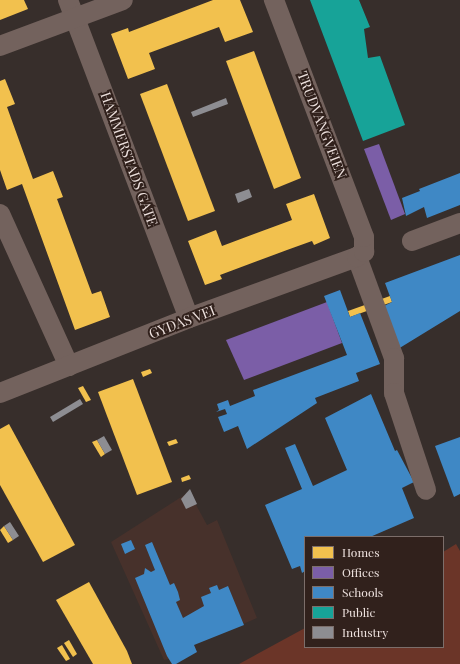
<!DOCTYPE html>
<html>
<head>
<meta charset="utf-8">
<style>
	body { margin:0 }
	#map { position:relative; width:460px; height:664px; overflow:hidden; background:#372e2b; font-family:"Playfair Display",serif }
	div>[style] { position:absolute }
	[style*='--x'] { left:calc(var(--x)*1px); top:calc(var(--y)*1px); width:calc(var(--w)*1px); rotate:calc(var(--a)*1deg) }
	.built>* { inset:0; background:#47312b }
	.green>* { inset:0; background:#6b3528 }
	.homes>* { inset:0; background:#f2c14e }
	.offices>* { inset:0; background:#7b5ea7 }
	.schools>* { inset:0; background:#3f88c5 }
	.public>* { inset:0; background:#17a398 }
	.industry>* { inset:0; background:#8d8d92 }
	.minor>* { height:20px; margin:-10px; padding:0 10px; transform-origin:10px; border-radius:10px; background:#73625d }
	span { translate:-50% -50%; white-space:nowrap; text-align:center; line-height:1.15; -webkit-text-stroke:4px #31211c; paint-order:stroke }
	.street-label { font-size:14px; color:#ede1de }
	.legend { position:absolute; left:304px; top:536px; width:140px; height:112px; box-sizing:border-box; background:#31211c; border:1px solid #7c6e6a; margin:0; padding:5px 7px; list-style:none; font-size:12px; color:#ede1de }
	.legend li { display:flex; align-items:center; gap:8px; height:20px }
	.legend b { width:20px; border:1px solid #7c6e6a }
</style>
</head>
<body>
<div id="map">
	<div class="built">
		<div style="clip-path:polygon(189px 492px,207px 525px,217px 520px,257px 618px,194px 645px,197px 652px,172px 664px,169px 659px,164px 660px,111px 542px)"></div>
	</div>
	<div class="green">
		<div style="clip-path:polygon(456px 544px,460px 551px,460px 664px,239px 664px,305px 628px,305px 647px,443px 647px,443px 552px)"></div>
	</div>
	<div class="homes">
		<div style="clip-path:polygon(0 0,24px 0,28px 9px,0 20px)"></div>
		<div style="clip-path:polygon(213px 0,240px 0,253px 32px,225px 42px,219px 27px,149px 53px,155px 69px,128px 79px,111px 34px,128px 28px,129px 32px)"></div>
		<div style="clip-path:polygon(254px 51px,301px 178px,274px 189px,226px 61px)"></div>
		<div style="clip-path:polygon(5px 79px,15px 104px,7px 107px,33px 179px,53px 171px,63px 197px,57px 199px,92px 294px,101px 291px,110px 317px,75px 330px,22px 184px,7px 190px,0 170px,0 81px)"></div>
		<div style="clip-path:polygon(167px 84px,215px 211px,188px 221px,140px 94px)"></div>
		<div style="clip-path:polygon(314px 194px,330px 238px,314px 245px,312px 241px,287px 250px,220px 275px,222px 279px,205px 285px,188px 241px,216px 230px,222px 246px,292px 220px,286px 204px)"></div>
		<div style="clip-path:polygon(390px 296px,392px 302px,350px 317px,348px 311px)"></div>
		<div style="clip-path:polygon(150px 369px,152px 373px,143px 377px,141px 372px)"></div>
		<div style="clip-path:polygon(133px 379px,172px 482px,137px 495px,98px 392px)"></div>
		<div style="clip-path:polygon(83px 386px,91px 400px,86px 402px,78px 388px)"></div>
		<div style="clip-path:polygon(9px 424px,75px 545px,43px 562px,0 485px,0 429px)"></div>
		<div style="clip-path:polygon(176px 439px,178px 443px,169px 446px,167px 442px)"></div>
		<div style="clip-path:polygon(97px 440px,105px 454px,101px 457px,92px 442px)"></div>
		<div style="clip-path:polygon(189px 475px,191px 479px,182px 482px,181px 478px)"></div>
		<div style="clip-path:polygon(4px 526px,13px 540px,8px 543px,0 530px)"></div>
		<div style="clip-path:polygon(89px 582px,127px 651px,132px 664px,93px 664px,56px 600px)"></div>
		<div style="clip-path:polygon(69px 640px,77px 654px,73px 657px,64px 643px)"></div>
		<div style="clip-path:polygon(62px 645px,70px 659px,66px 661px,57px 648px)"></div>
	</div>
	<div class="offices">
		<div style="clip-path:polygon(379px 144px,405px 214px,391px 220px,364px 149px)"></div>
		<div style="clip-path:polygon(327px 302px,342px 343px,244px 380px,226px 340px)"></div>
	</div>
	<div class="schools">
		<div style="clip-path:polygon(460px 173px,460px 205px,427px 218px,424px 207px,406px 216px,402px 198px,420px 191px,419px 189px)"></div>
		<div style="clip-path:polygon(460px 255px,460px 311px,398px 349px,382px 307px,392px 302px,385px 283px)"></div>
		<div style="clip-path:polygon(340px 290px,350px 317px,360px 313px,380px 364px,356px 373px,359px 381px,315px 398px,317px 403px,247px 449px,238px 426px,224px 432px,218px 417px,227px 414px,225px 409px,216px 412px,219px 410px,217px 404px,228px 400px,230px 406px,255px 396px,253px 390px,347px 355px,324px 296px)"></div>
		<div style="clip-path:polygon(371px 394px,395px 451px,397px 450px,414px 482px,402px 488px,414px 518px,370px 537px,305px 537px,305px 571px,302px 573px,300px 566px,292px 569px,265px 505px,302px 489px,285px 448px,295px 444px,313px 486px,347px 470px,325px 418px)"></div>
		<div style="clip-path:polygon(460px 437px,460px 494px,454px 497px,435px 446px)"></div>
		<div style="clip-path:polygon(131px 540px,135px 549px,125px 554px,121px 544px)"></div>
		<div style="clip-path:polygon(152px 542px,170px 585px,174px 583px,178px 592px,180px 600px,176px 602px,183px 618px,204px 606px,201px 597px,211px 593px,209px 588px,217px 585px,219px 590px,228px 586px,244px 625px,194px 645px,197px 652px,176px 664px,172px 664px,167px 656px,135px 578px,144px 574px,145px 568px,151px 572px,155px 570px,145px 545px)"></div>
	</div>
	<div class="public">
		<div style="clip-path:polygon(310px 0,359px 0,370px 27px,364px 29px,368px 58px,380px 56px,405px 125px,363px 141px)"></div>
	</div>
	<div class="industry">
		<div style="clip-path:polygon(226px 98px,228px 104px,193px 117px,191px 112px)"></div>
		<div style="clip-path:polygon(249px 189px,252px 197px,238px 203px,235px 194px)"></div>
		<div style="clip-path:polygon(80px 399px,83px 404px,53px 422px,50px 417px)"></div>
		<div style="clip-path:polygon(104px 436px,112px 450px,105px 454px,97px 440px)"></div>
		<div style="clip-path:polygon(190px 489px,197px 504px,186px 509px,181px 499px)"></div>
		<div style="clip-path:polygon(10px 522px,19px 536px,13px 540px,4px 526px)"></div>
	</div>
	<div class="minor">
		<div style="--x:68;--y:0;--w:340;--a:69.2"></div>
		<div style="--x:0;--y:46;--w:131;--a:-20.5"></div>
		<div style="--x:0;--y:214;--w:167;--a:65.6"></div>
		<div style="--x:412;--y:241;--w:51;--a:-20.6"></div>
		<div style="--x:357;--y:257;--w:108;--a:69.9"></div>
		<div style="--x:394;--y:358;--w:35;--a:90"></div>
		<div style="--x:394;--y:393;--w:102;--a:71.7"></div>
		<div style="--x:0;--y:393;--w:203;--a:-21.6"></div>
		<div style="--x:189;--y:318;--w:179;--a:-20"></div>
		<div style="--x:357;--y:257;--w:9;--a:-36"></div>
		<div style="--x:364;--y:252;--w:15;--a:-90"></div>
		<div style="--x:364;--y:237;--w:254;--a:-110.8"></div>
	</div>
	<div class="street-label">
		<span style="left:322px;top:125px;rotate:69deg">TRUDVANGVEIEN</span>
		<span style="left:129px;top:159px;rotate:70deg">HAMMERSTADS GATE</span>
		<span style="left:182px;top:322px;rotate:-21deg">GYDAS VEI</span>
	</div>
	<ul class="legend">
	<li><b style="height:11px;background:#f2c14e"></b>Homes</li>
	<li><b style="height:11px;background:#7b5ea7"></b>Offices</li>
	<li><b style="height:11px;background:#3f88c5"></b>Schools</li>
	<li><b style="height:11px;background:#17a398"></b>Public</li>
	<li><b style="height:11px;background:#8d8d92"></b>Industry</li>
	</ul>
</div>
</body>
</html>
